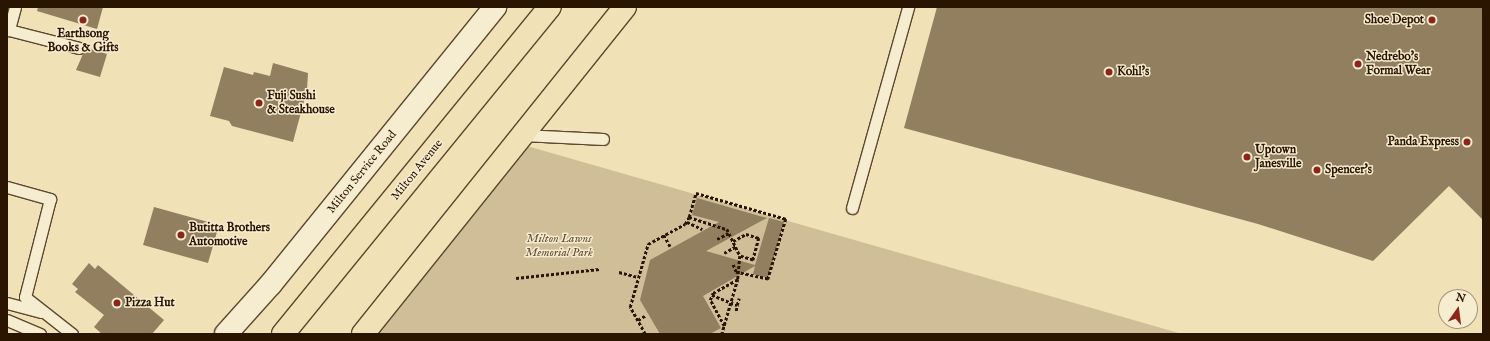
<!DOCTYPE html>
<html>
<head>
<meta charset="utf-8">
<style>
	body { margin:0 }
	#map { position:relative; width:1490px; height:341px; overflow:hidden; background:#f1e1b6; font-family:"IM FELL English",serif }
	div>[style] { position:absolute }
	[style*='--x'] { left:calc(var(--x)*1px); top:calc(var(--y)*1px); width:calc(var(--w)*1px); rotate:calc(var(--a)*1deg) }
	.green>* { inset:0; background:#cfbe97 }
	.building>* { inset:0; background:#917f5f }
	.path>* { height:2.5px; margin-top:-1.25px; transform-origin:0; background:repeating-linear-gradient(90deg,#291500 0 3px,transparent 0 5px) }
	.roads { filter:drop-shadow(1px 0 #5b482e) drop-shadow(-1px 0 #5b482e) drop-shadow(0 1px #5b482e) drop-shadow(0 -1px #5b482e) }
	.lane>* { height:11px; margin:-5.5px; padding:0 5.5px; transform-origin:5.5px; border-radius:5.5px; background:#f6ecd0 }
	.street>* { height:22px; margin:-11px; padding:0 11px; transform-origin:11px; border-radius:11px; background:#f6ecd0 }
	.primary>* { height:22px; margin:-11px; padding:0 11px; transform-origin:11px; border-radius:11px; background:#f1e1b6 }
	.dots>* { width:11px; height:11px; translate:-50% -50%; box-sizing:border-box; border:2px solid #f6ecd0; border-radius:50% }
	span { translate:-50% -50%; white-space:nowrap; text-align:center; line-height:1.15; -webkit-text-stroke:3px #f6ecd0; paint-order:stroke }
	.poi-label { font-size:12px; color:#291500; font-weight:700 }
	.right { translate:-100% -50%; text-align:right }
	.left { translate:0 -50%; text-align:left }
	.street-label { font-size:12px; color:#291500 }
	.park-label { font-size:12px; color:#635035; font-style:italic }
	.frame { position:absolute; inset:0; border:8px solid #291500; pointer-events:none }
	.north { position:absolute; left:1438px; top:289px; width:40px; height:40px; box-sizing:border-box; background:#f6ecd0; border:1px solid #a4967d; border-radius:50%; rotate:14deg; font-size:11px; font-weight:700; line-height:16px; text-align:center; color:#291500 }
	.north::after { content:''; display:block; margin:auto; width:14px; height:18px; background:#8f2418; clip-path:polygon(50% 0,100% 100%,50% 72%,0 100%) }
</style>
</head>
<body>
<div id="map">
	<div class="green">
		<div style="clip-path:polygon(527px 146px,1182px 334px,376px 334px)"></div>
	</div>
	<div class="building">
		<div style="clip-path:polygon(38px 7px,103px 7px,97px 29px,37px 11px)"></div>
		<div style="clip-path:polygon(937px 7px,1483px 7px,1483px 220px,1449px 186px,1373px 261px,1258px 224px,904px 128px)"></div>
		<div style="clip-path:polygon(86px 47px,107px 54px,100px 77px,76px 70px)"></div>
		<div style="clip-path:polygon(273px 63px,308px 73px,307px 90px,293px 142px,232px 126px,229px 121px,210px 116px,224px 67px,253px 75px,254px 72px,270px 76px)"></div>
		<div style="clip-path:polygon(697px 198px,767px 218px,706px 251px,755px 265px,769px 218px,784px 222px,768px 278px,753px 274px,755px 266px,703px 296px,721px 328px,710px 334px,660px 334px,640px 300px,650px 260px,719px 222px,692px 215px)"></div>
		<div style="clip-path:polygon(154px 207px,219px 225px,208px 263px,143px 245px)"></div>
		<div style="clip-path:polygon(89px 263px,95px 269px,98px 265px,164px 320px,152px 334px,102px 334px,94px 327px,104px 315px,75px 292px,78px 289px,72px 284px)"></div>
	</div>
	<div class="path">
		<div style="--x:689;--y:217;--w:25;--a:-74"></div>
		<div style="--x:696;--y:193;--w:94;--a:16.1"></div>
		<div style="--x:786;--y:219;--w:63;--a:106.7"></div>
		<div style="--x:768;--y:279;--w:33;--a:-168"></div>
		<div style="--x:736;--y:272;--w:8;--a:-113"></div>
		<div style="--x:687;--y:222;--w:17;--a:25"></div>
		<div style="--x:664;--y:235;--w:13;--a:61"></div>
		<div style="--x:717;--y:239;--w:13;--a:-27"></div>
		<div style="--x:733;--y:241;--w:15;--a:-28"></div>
		<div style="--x:746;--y:234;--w:14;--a:17"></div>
		<div style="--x:759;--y:238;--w:23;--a:105"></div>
		<div style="--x:753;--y:260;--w:14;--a:-163"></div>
		<div style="--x:724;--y:253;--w:13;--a:-29"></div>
		<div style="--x:619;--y:272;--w:20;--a:15"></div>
		<div style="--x:516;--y:278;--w:84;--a:-6.1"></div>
		<div style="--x:712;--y:295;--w:27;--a:22"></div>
		<div style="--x:737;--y:305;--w:7;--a:-74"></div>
		<div style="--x:736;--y:311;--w:6;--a:-81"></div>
		<div style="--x:638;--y:320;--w:9;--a:-32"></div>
		<div style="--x:724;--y:326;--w:30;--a:-118"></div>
		<div style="--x:710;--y:300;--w:8;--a:-67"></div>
		<div style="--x:713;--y:293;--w:29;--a:-29"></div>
		<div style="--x:645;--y:334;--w:31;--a:-119"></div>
		<div style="--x:630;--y:307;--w:66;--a:-74.1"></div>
		<div style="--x:648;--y:244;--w:42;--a:-28.4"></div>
		<div style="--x:685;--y:224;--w:8;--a:-60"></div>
		<div style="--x:689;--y:217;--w:40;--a:18"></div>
		<div style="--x:727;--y:229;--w:30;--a:64"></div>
		<div style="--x:740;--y:256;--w:23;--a:95"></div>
		<div style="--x:738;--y:279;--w:57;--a:106.2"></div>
	</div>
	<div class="roads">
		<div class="lane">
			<div style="--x:15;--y:7;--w:24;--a:105"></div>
			<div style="--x:9;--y:30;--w:72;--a:14.4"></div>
			<div style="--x:522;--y:135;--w:81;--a:2.8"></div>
			<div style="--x:7;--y:187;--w:45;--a:15.6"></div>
			<div style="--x:50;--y:199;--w:101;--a:104.3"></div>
			<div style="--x:25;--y:297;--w:60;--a:38.2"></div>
			<div style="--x:852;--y:208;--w:209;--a:-74.4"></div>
			<div style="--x:7;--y:303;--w:35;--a:15"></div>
			<div style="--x:7;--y:320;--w:36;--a:23"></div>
		</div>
		<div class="street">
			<div style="--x:226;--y:334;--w:66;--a:-48.1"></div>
			<div style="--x:270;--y:285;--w:358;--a:-51"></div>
		</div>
		<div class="primary">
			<div style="--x:283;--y:334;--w:422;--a:-50.8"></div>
			<div style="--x:363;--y:334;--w:419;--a:-51.3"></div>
		</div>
	</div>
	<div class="dots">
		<div style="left:83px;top:20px;background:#8f2418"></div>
		<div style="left:1432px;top:20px;background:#8f2418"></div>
		<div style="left:1358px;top:64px;background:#8f2418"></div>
		<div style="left:1109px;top:72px;background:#8f2418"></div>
		<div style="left:259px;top:103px;background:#8f2418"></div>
		<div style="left:1467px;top:142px;background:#8f2418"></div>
		<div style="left:1247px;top:157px;background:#8f2418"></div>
		<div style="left:1317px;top:170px;background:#8f2418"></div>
		<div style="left:181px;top:235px;background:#8f2418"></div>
		<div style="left:117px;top:303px;background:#8f2418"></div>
	</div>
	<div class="poi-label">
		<span class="right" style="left:1424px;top:20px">Shoe Depot</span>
		<span style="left:83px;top:41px">Earthsong<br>Books &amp; Gifts</span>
		<span class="left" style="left:1366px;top:64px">Nedrebo's<br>Formal Wear</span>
		<span class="left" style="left:1117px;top:72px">Kohl's</span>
		<span class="left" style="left:267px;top:103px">Fuji Sushi<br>&amp; Steakhouse</span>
		<span class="right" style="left:1459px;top:142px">Panda Express</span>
		<span class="left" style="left:1255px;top:157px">Uptown<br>Janesville</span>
		<span class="left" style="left:1325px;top:170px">Spencer's</span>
		<span class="left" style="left:189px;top:235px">Butitta Brothers<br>Automotive</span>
		<span class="left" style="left:125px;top:303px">Pizza Hut</span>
	</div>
	<div class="street-label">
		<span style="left:417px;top:170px;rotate:-51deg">Milton Avenue</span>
		<span style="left:362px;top:172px;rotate:-51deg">Milton Service Road</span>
	</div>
	<div class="park-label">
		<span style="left:559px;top:246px">Milton Lawns<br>Memorial Park</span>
	</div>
	<div class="frame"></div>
	<div class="north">N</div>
</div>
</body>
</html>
